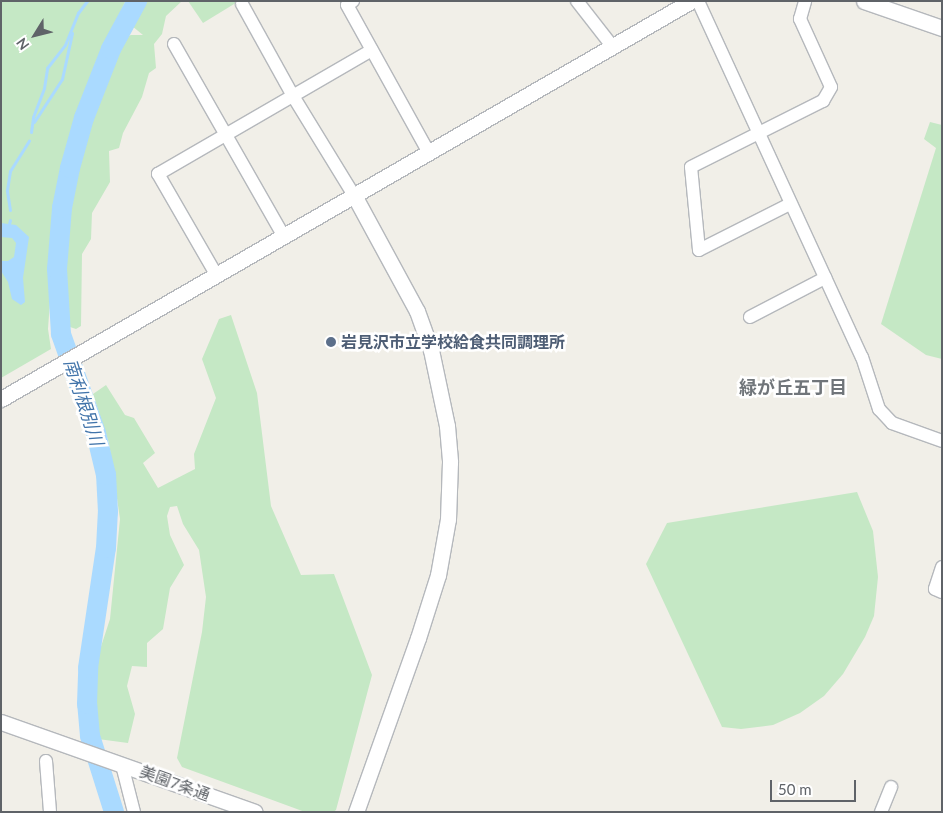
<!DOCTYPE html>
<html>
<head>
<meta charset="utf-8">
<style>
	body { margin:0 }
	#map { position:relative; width:943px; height:813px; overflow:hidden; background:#f1efe8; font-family:Lato,"Noto Sans JP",sans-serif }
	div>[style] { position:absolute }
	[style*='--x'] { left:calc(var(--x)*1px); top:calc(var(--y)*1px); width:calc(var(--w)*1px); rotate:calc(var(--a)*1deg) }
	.green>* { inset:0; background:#c5e8c5 }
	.water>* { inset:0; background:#aadaff }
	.stream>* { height:3px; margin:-1.5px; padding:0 1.5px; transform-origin:1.5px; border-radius:1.5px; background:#aadaff }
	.river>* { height:20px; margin:-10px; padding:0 10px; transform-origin:10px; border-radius:10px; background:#aadaff }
	.roads { filter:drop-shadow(1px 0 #b5b8bc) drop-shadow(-1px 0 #b5b8bc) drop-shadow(0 1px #b5b8bc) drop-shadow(0 -1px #b5b8bc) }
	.minor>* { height:12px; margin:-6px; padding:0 6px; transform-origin:6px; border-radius:6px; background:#fff }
	.tertiary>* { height:15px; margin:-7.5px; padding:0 7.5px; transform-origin:7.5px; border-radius:7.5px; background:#fff }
	.dots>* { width:14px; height:14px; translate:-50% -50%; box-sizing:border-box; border:2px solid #fff; border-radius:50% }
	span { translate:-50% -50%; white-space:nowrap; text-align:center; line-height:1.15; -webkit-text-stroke:5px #fff; paint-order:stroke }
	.service-label { font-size:16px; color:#4e5e75; font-weight:700 }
	.left { translate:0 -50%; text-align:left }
	.street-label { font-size:16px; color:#5f6368 }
	.neighbourhood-label { font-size:18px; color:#70757a; font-weight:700 }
	.water-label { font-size:18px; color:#4174aa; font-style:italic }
	.frame { position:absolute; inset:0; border:2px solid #5f6368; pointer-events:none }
	.north { position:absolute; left:10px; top:10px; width:50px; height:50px; -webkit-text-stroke:4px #fff; paint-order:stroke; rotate:234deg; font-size:14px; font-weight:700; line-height:20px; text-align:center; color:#5f6368 }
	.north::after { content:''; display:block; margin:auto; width:18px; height:22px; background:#5f6368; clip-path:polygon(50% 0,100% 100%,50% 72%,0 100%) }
	.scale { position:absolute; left:770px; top:780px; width:86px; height:22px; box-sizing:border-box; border:2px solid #5f6368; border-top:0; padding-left:6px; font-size:15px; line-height:18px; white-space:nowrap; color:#5f6368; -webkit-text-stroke:4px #fff; paint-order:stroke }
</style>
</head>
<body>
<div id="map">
	<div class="green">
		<div style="clip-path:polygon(evenodd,1px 1px,182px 1px,166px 16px,162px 34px,154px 44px,156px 68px,149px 73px,142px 97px,123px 133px,119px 148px,109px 151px,110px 182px,92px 213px,91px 239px,82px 254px,81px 326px,76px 329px,64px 325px,55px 280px,58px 189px,48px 329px,51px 349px,1px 378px,1px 1px,125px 2px,125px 13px,132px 26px,143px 35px,131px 35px,110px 42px,92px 79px,105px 44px,125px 2px)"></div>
		<div style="clip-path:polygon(188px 1px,239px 1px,203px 23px)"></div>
		<div style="clip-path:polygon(930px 122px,942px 125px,942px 359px,926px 355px,881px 324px,936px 148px,924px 139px)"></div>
		<div style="clip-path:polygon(231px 315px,257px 393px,271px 506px,301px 575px,334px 574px,372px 675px,336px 810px,333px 812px,305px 812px,182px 767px,177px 758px,202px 632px,206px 597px,199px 550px,183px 524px,177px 506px,170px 507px,167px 516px,170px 535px,184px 565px,170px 588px,163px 629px,147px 643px,147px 667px,132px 666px,127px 686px,135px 714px,128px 743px,98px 739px,93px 671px,110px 619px,120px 519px,109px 443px,93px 394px,106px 385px,125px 415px,134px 418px,155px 453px,143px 463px,158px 488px,195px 469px,194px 454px,216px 398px,202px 359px,219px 319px)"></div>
		<div style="clip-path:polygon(857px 492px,873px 531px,878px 577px,874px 616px,865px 637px,843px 674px,824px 696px,800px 713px,773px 725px,741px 729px,722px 727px,646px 564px,667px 523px)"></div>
	</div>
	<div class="water">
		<div style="clip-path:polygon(1px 223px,16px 225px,29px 237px,23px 278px,25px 302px,21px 305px,12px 299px,8px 282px,1px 271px,1px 261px,8px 261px,14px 257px,16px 243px,12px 238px,1px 237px)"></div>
	</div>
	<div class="stream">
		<div style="--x:34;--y:122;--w:51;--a:-56.9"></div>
		<div style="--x:62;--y:79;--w:47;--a:-77.7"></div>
		<div style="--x:31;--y:132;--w:15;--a:-82"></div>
		<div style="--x:33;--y:117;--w:31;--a:-69"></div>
		<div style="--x:44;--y:88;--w:20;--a:-81"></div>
		<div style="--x:47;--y:68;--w:29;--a:-52"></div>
		<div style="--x:65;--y:45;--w:35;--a:-68"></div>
		<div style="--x:78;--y:13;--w:15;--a:-53"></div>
		<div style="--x:10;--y:210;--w:20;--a:-99"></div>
		<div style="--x:7;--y:190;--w:19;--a:-81"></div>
		<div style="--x:10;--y:171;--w:36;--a:-58"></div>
		<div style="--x:9;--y:224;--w:4;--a:-76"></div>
	</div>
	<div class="river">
		<div style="--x:114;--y:812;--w:80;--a:-107.5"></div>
		<div style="--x:90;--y:736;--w:32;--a:-95"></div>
		<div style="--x:87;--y:704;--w:36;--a:-88"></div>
		<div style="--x:88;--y:668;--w:121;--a:-81.5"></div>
		<div style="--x:106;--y:548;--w:36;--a:-87"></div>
		<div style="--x:108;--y:512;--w:37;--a:-93"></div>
		<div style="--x:106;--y:475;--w:43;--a:-103.4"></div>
		<div style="--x:96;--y:433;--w:105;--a:-109.5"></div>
		<div style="--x:61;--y:334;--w:65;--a:-93.5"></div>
		<div style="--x:57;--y:269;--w:61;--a:-85.3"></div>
		<div style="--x:62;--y:208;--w:41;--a:-78.7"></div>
		<div style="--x:70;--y:168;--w:52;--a:-74.4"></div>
		<div style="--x:84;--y:118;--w:74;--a:-68.6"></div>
		<div style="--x:111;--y:49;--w:55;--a:-61.6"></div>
	</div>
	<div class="roads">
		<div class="minor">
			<div style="--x:353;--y:1;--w:7;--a:146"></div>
			<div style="--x:347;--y:5;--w:169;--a:61"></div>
			<div style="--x:577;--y:1;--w:58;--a:52"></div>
			<div style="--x:698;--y:1;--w:392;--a:65.3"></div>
			<div style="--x:862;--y:357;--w:55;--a:71.9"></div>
			<div style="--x:879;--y:409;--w:19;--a:47"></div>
			<div style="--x:892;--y:423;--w:53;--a:19.8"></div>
			<div style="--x:242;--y:4;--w:105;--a:61"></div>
			<div style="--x:293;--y:96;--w:119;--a:58.5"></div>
			<div style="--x:174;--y:44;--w:222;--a:60.3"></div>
			<div style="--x:790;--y:204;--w:102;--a:153.2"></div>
			<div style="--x:699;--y:250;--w:83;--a:-95.5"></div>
			<div style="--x:691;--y:167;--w:148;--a:-26.6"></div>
			<div style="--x:823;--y:101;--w:16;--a:-60"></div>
			<div style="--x:831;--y:87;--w:75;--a:-114.5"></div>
			<div style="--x:800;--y:19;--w:19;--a:-74"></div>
			<div style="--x:217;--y:276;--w:118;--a:-120"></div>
			<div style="--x:158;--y:174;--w:247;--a:-30.1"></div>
			<div style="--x:750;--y:317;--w:85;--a:-27.5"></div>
			<div style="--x:942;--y:567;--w:23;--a:108"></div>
			<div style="--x:935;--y:589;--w:8;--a:23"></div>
			<div style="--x:46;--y:761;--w:51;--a:85.5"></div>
			<div style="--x:122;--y:765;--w:49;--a:75.7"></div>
			<div style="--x:881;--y:812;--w:27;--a:-68"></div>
		</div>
		<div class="tertiary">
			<div style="--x:864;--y:1;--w:83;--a:19.1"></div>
			<div style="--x:355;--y:197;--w:130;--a:61.5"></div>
			<div style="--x:417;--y:311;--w:41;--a:70.3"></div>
			<div style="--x:431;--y:350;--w:78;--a:78.1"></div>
			<div style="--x:447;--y:426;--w:36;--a:85"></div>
			<div style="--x:450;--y:462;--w:57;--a:92"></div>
			<div style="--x:448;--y:519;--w:57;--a:100.1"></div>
			<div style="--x:438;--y:575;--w:66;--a:107.6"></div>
			<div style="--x:418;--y:638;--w:185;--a:109.6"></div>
			<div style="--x:1;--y:399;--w:797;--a:-29.98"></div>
			<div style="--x:1;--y:722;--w:269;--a:19.5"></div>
		</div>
	</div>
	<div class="dots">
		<div style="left:331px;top:342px;background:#5c6f8a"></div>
	</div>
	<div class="service-label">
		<span class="left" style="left:341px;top:342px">岩見沢市立学校給食共同調理所</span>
	</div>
	<div class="street-label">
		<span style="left:175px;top:783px;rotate:20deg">美園7条通</span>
	</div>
	<div class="neighbourhood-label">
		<span style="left:793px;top:387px">緑が丘五丁目</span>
	</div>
	<div class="water-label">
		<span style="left:84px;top:402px;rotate:72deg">南利根別川</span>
	</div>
	<div class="frame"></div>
	<div class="north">N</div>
	<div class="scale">50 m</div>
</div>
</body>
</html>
